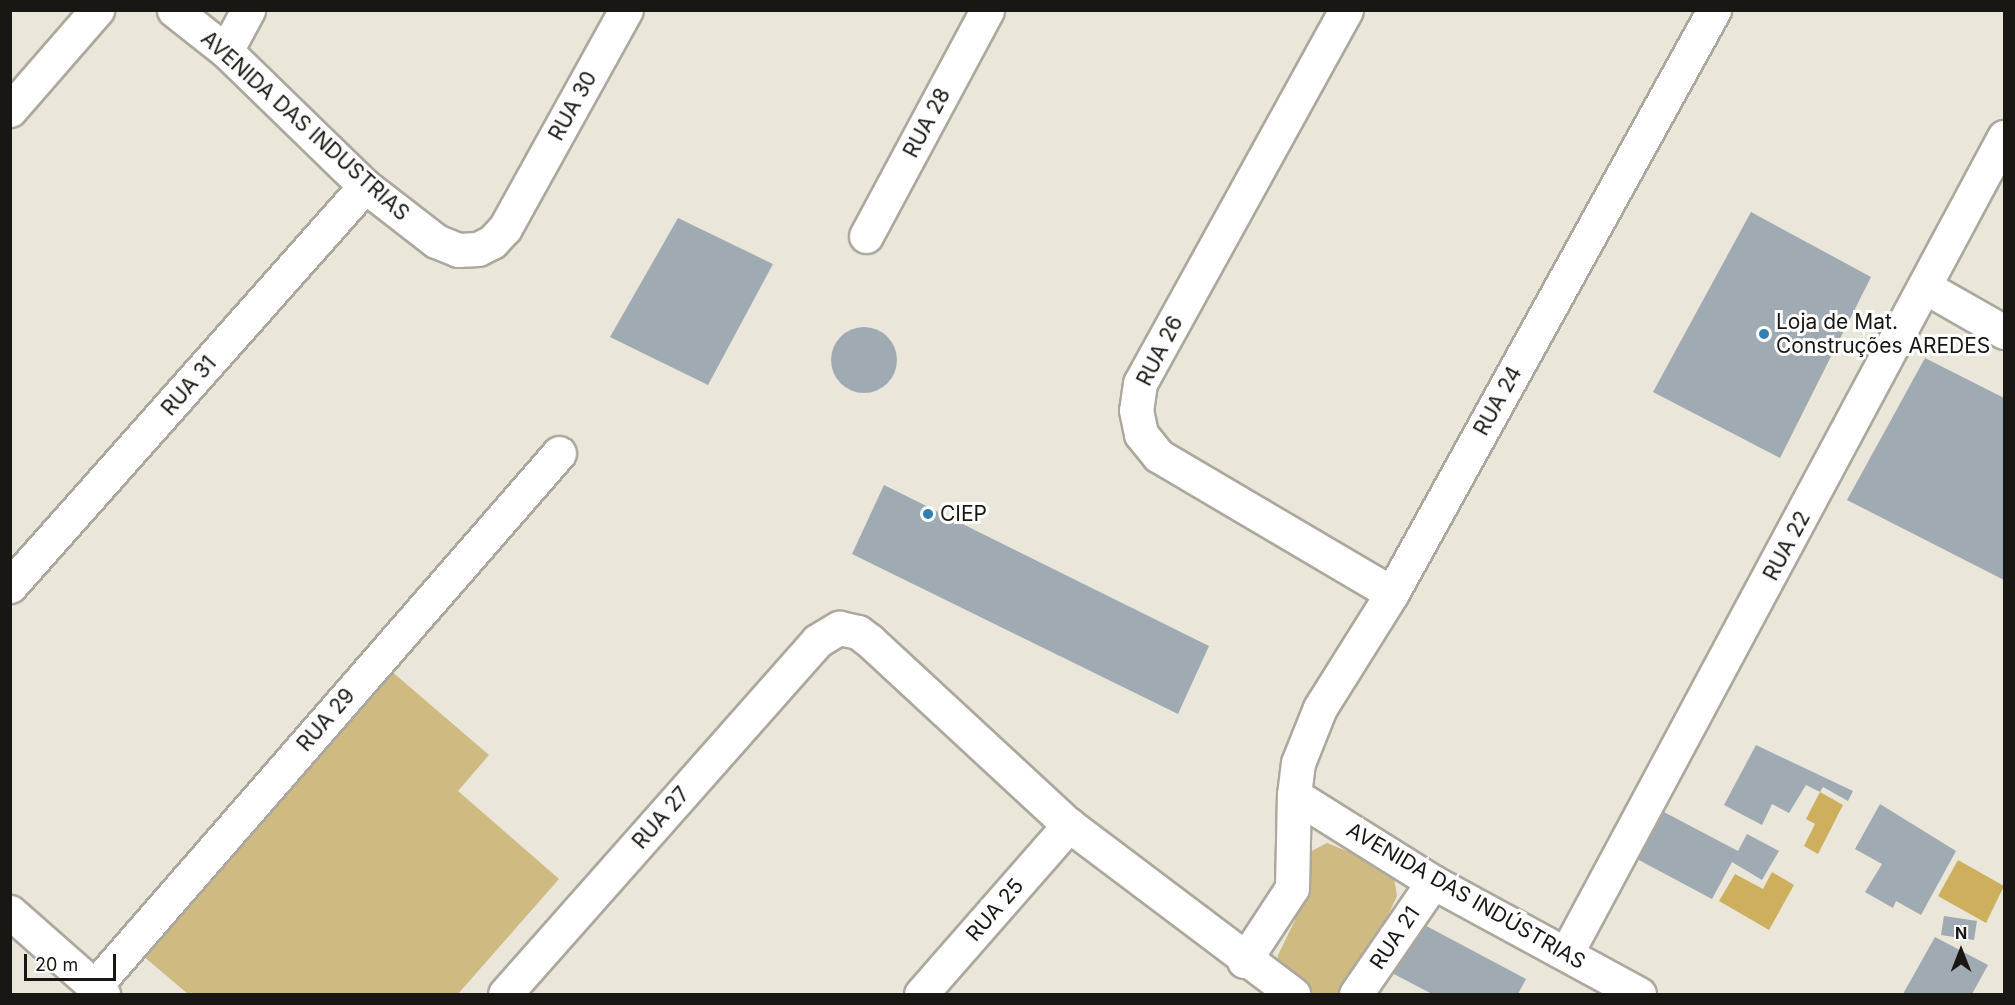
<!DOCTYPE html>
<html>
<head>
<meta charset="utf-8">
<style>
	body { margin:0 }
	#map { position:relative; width:2015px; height:1005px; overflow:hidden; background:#eae6da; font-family:Inter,sans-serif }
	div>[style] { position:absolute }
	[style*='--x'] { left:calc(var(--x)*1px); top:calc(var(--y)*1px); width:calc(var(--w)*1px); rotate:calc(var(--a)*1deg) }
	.green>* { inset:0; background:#cfba82 }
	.water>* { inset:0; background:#cdaf5e }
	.building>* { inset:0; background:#9faab2 }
	.round { border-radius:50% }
	.roads { filter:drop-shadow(2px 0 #ada89d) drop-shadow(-2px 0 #ada89d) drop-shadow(0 2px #ada89d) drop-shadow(0 -2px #ada89d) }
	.minor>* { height:33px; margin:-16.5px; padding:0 16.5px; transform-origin:16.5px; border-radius:16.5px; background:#fff }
	.tertiary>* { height:33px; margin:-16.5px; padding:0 16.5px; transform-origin:16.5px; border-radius:16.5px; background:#fff }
	.dots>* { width:16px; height:16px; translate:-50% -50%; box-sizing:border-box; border:3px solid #fff; border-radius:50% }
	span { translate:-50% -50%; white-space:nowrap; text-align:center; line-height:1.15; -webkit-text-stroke:6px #fff; paint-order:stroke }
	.street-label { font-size:21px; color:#191713 }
	.poi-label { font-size:21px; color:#191713 }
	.left { translate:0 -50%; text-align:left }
	.frame { position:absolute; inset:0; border:12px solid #191713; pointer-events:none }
	.north { position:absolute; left:1931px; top:921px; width:60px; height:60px; -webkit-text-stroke:4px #fff; paint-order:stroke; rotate:0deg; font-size:16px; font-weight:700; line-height:24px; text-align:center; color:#191713 }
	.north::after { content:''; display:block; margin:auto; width:21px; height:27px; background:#191713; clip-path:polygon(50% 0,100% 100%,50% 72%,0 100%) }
	.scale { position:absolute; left:24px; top:954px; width:92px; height:27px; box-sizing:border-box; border:3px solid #191713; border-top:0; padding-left:8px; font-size:18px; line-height:21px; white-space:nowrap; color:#191713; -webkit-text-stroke:4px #fff; paint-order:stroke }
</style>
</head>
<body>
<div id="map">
	<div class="green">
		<div style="clip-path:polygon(390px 670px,489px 755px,458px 791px,559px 879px,458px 994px,188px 994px,142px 955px)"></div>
		<div style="clip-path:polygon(1327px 843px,1384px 866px,1394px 878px,1397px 896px,1351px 994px,1302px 994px,1277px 964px,1278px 955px,1299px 912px,1308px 853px)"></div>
	</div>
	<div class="water">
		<div style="clip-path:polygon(1820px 792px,1843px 805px,1818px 854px,1804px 846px,1815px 824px,1806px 819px)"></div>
		<div style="clip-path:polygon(1958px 860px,2004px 886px,1986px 923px,1938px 896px)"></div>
		<div style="clip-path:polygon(1772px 872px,1794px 885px,1769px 930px,1719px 901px,1735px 874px,1763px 889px)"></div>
	</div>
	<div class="building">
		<div style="clip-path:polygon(1751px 212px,1871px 277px,1780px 458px,1653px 392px)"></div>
		<div style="clip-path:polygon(678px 218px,773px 264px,708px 385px,610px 337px)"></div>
		<div class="round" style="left:831px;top:327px;width:66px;height:66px"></div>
		<div style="clip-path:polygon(1925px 358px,2004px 398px,2004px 580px,1847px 500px)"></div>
		<div style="clip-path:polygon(884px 485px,1209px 646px,1178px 714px,852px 554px)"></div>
		<div style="clip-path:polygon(1756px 745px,1853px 791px,1848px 801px,1823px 787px,1820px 792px,1806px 785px,1789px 813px,1772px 804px,1762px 825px,1724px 805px)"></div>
		<div style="clip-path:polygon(1880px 804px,1956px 851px,1921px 915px,1896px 901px,1893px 908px,1865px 892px,1882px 864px,1855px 849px)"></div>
		<div style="clip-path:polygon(1662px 811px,1738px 851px,1747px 834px,1779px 851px,1762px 880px,1732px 862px,1712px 899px,1637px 859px)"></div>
		<div style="clip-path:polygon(1944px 916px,1977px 921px,1974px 940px,1941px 935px)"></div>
		<div style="clip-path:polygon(1417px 921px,1526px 979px,1518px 994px,1432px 994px,1390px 972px)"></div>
		<div style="clip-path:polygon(1935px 937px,1988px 965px,1972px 994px,1903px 994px)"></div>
	</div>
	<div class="roads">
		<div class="minor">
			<div style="--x:174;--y:10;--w:66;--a:38.3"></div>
			<div style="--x:226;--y:51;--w:194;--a:44.2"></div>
			<div style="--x:365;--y:186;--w:90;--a:37.8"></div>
			<div style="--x:436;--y:241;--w:24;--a:22"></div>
			<div style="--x:458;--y:250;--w:20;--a:-3"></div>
			<div style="--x:478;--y:249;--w:16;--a:-27"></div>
			<div style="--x:492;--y:242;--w:19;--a:-47"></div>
			<div style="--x:505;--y:228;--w:249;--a:-61"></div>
			<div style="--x:1346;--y:10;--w:426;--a:118.9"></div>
			<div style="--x:1140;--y:383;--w:27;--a:98"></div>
			<div style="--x:1136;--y:410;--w:25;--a:78"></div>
			<div style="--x:1141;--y:434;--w:28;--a:51"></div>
			<div style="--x:1159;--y:456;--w:270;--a:30.5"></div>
			<div style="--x:226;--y:51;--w:47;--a:-61.8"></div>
			<div style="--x:10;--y:110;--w:133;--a:-49"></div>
			<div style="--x:866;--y:236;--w:256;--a:-61.8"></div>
			<div style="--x:1927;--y:288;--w:89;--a:29.7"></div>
			<div style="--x:10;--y:586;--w:535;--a:-48.41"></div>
			<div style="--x:1567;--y:952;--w:925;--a:-61.8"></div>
			<div style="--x:1244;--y:961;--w:87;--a:-56.7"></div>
			<div style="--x:1292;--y:888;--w:93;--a:-88.8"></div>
			<div style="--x:94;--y:987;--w:708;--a:-48.95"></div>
			<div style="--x:505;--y:994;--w:471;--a:-48.5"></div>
			<div style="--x:817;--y:641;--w:26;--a:-31"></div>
			<div style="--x:839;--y:628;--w:19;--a:12"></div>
			<div style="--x:858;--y:632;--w:15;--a:37"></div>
			<div style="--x:870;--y:641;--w:271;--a:42.8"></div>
			<div style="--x:1069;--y:825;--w:281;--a:37"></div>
			<div style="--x:921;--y:994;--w:225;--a:-48.8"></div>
			<div style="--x:1356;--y:994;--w:136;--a:-55.5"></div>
		</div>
		<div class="tertiary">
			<div style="--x:10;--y:912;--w:124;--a:41.4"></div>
			<div style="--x:1639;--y:994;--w:234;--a:-151.5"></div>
			<div style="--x:1433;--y:882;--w:164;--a:-148"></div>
			<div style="--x:1294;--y:795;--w:32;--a:-83"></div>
			<div style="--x:1298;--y:763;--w:59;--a:-68.2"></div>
			<div style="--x:1320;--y:708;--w:136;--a:-57.9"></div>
			<div style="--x:1392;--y:593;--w:666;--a:-61.09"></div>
		</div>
	</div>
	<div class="dots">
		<div style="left:1764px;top:334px;background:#2f80b1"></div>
		<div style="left:928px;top:514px;background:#2f80b1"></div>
	</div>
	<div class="street-label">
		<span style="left:573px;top:106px;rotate:-61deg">RUA 30</span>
		<span style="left:927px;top:123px;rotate:-62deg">RUA 28</span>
		<span style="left:305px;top:126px;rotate:42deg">AVENIDA DAS INDUSTRIAS</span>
		<span style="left:1160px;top:351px;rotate:-63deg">RUA 26</span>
		<span style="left:189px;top:386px;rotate:-49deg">RUA 31</span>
		<span style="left:1498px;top:401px;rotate:-61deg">RUA 24</span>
		<span style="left:1787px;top:546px;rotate:-62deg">RUA 22</span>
		<span style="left:326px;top:720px;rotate:-49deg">RUA 29</span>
		<span style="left:661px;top:818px;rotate:-49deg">RUA 27</span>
		<span style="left:1466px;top:896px;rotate:30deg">AVENIDA DAS INDÚSTRIAS</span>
		<span style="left:995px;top:910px;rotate:-49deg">RUA 25</span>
		<span style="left:1395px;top:938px;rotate:-56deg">RUA 21</span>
	</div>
	<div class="poi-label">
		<span class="left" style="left:1776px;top:334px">Loja de Mat.<br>Construções AREDES</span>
		<span class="left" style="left:940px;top:514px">CIEP</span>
	</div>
	<div class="frame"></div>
	<div class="north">N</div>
	<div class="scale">20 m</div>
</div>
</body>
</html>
